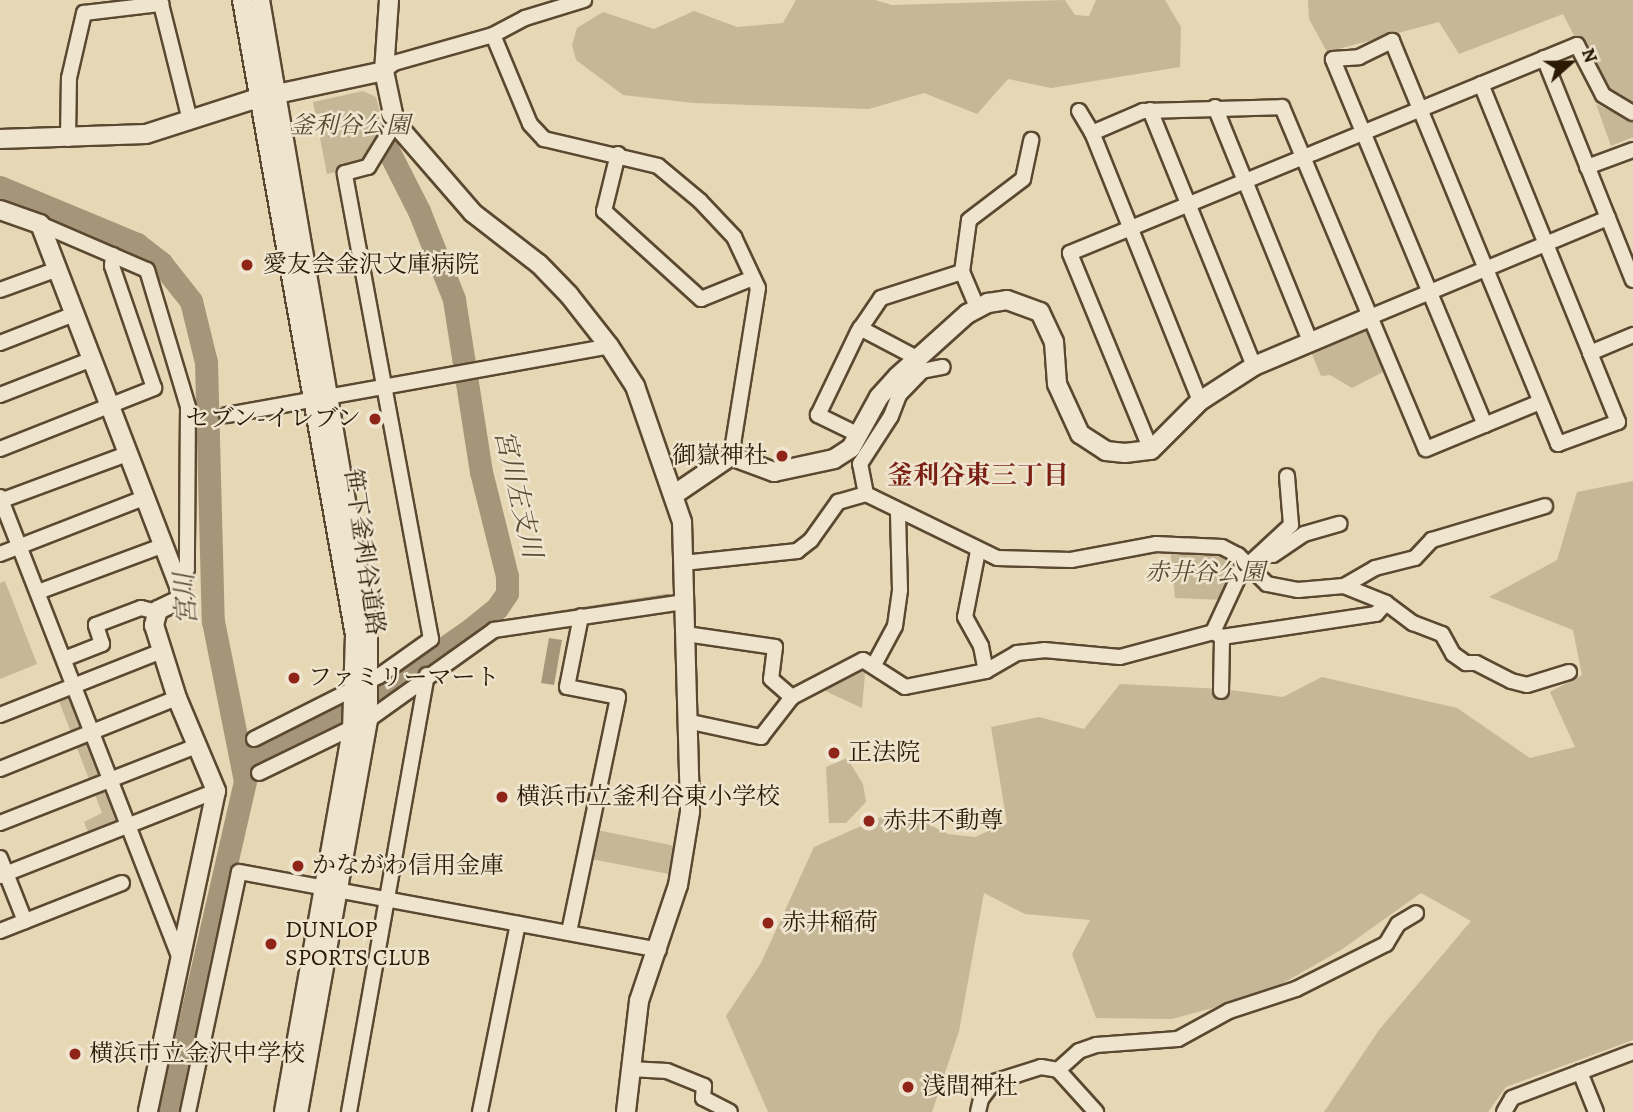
<!DOCTYPE html>
<html>
<head>
<meta charset="utf-8">
<style>
	body { margin:0 }
	#map { position:relative; width:1633px; height:1112px; overflow:hidden; background:#e6d7b5; font-family:Alegreya,"Noto Serif JP",serif }
	div>[style] { position:absolute }
	[style*='--x'] { left:calc(var(--x)*1px); top:calc(var(--y)*1px); width:calc(var(--w)*1px); rotate:calc(var(--a)*1deg) }
	.green>* { inset:0; background:#c6b797 }
	.water>* { inset:0; background:#a69679 }
	.stream>* { height:3.5px; margin:-1.75px; padding:0 1.75px; transform-origin:1.75px; border-radius:1.75px; background:#a69679 }
	.river>* { height:23px; margin:-11.5px; padding:0 11.5px; transform-origin:11.5px; border-radius:11.5px; background:#a69679 }
	.roads { filter:drop-shadow(2px 0 #5a4830) drop-shadow(-2px 0 #5a4830) drop-shadow(0 2px #5a4830) drop-shadow(0 -2px #5a4830) }
	.minor>* { height:14px; margin:-7px; padding:0 7px; transform-origin:7px; border-radius:7px; background:#efe5cf }
	.tertiary>* { height:18px; margin:-9px; padding:0 9px; transform-origin:9px; border-radius:9px; background:#efe5cf }
	.dots>* { width:19px; height:19px; translate:-50% -50%; box-sizing:border-box; border:4px solid #efe5cf; border-radius:50% }
	span { translate:-50% -50%; white-space:nowrap; text-align:center; line-height:1.15; -webkit-text-stroke:5px #efe5cf; paint-order:stroke }
	.park-label { font-size:24px; color:#5a4830; font-style:italic }
	.poi-label { font-size:24px; color:#2b1904 }
	.left { translate:0 -50%; text-align:left }
	.right { translate:-100% -50%; text-align:right }
	.street-label { font-size:24px; color:#2b1904 }
	.neighbourhood-label { font-size:26px; color:#7a1f14; font-weight:700 }
	.water-label { font-size:26px; color:#5c4b33; font-style:italic }
	.north { position:absolute; left:1535px; top:28px; width:70px; height:70px; -webkit-text-stroke:5px #efe5cf; paint-order:stroke; rotate:69deg; font-size:19px; font-weight:700; line-height:28px; text-align:center; color:#2b1904 }
	.north::after { content:''; display:block; margin:auto; width:24px; height:32px; background:#2b1904; clip-path:polygon(50% 0,100% 100%,50% 72%,0 100%) }
</style>
</head>
<body>
<div id="map">
	<div class="green">
		<div style="clip-path:polygon(796px 0,875px 0,892px 5px,1065px 0,1075px 15px,1089px 16px,1096px 0,1165px 0,1181px 27px,1180px 67px,1051px 88px,1008px 79px,977px 114px,924px 93px,869px 109px,694px 103px,623px 95px,576px 60px,572px 45px,577px 28px,603px 12px,654px 29px,694px 11px,737px 27px,783px 23px)"></div>
		<div style="clip-path:polygon(1308px 0,1633px 0,1633px 113px,1605px 96px,1563px 14px,1459px 54px,1439px 22px,1327px 52px,1309px 19px)"></div>
		<div style="clip-path:polygon(363px 91px,376px 97px,384px 126px,371px 160px,363px 166px,327px 174px,313px 102px)"></div>
		<div style="clip-path:polygon(1596px 104px,1633px 121px,1633px 137px,1611px 146px)"></div>
		<div style="clip-path:polygon(1366px 325px,1385px 371px,1352px 388px,1330px 375px,1321px 376px,1309px 347px)"></div>
		<div style="clip-path:polygon(1633px 481px,1633px 1040px,1506px 1087px,1488px 1112px,1324px 1112px,1379px 1030px,1471px 921px,1421px 893px,1341px 950px,1264px 994px,1172px 1019px,1096px 1018px,1072px 954px,1090px 920px,1025px 914px,984px 893px,959px 1031px,932px 1112px,768px 1112px,726px 1016px,761px 963px,814px 847px,899px 809px,948px 834px,975px 837px,1007px 823px,991px 727px,1039px 717px,1084px 729px,1120px 684px,1223px 689px,1283px 697px,1322px 677px,1457px 708px,1530px 758px,1575px 747px,1550px 692px,1582px 675px,1573px 630px,1489px 597px,1557px 560px,1577px 492px)"></div>
		<div style="clip-path:polygon(1170px 546px,1219px 549px,1240px 563px,1223px 600px,1175px 598px)"></div>
		<div style="clip-path:polygon(5px 581px,37px 664px,0 679px,0 583px)"></div>
		<div style="clip-path:polygon(859px 670px,865px 673px,862px 708px,823px 690px)"></div>
		<div style="clip-path:polygon(73px 689px,123px 821px,89px 834px,84px 822px,102px 813px,57px 696px)"></div>
		<div style="clip-path:polygon(847px 758px,863px 784px,866px 802px,846px 823px,829px 823px,826px 767px)"></div>
		<div style="clip-path:polygon(597px 830px,675px 846px,669px 874px,591px 859px)"></div>
	</div>
	<div class="water">
		<div style="clip-path:polygon(549px 638px,562px 640px,554px 685px,541px 683px)"></div>
	</div>
	<div class="stream">
		<div style="--x:492;--y:612;--w:15;--a:42"></div>
		<div style="--x:532;--y:617;--w:138;--a:-8.8"></div>
	</div>
	<div class="river">
		<div style="--x:0;--y:187;--w:148;--a:22.6"></div>
		<div style="--x:137;--y:244;--w:31;--a:38"></div>
		<div style="--x:161;--y:263;--w:48;--a:51.7"></div>
		<div style="--x:191;--y:301;--w:63;--a:76.2"></div>
		<div style="--x:206;--y:362;--w:259;--a:88.5"></div>
		<div style="--x:213;--y:621;--w:163;--a:78.7"></div>
		<div style="--x:245;--y:781;--w:340;--a:102.9"></div>
		<div style="--x:242;--y:765;--w:166;--a:-28.1"></div>
		<div style="--x:388;--y:687;--w:101;--a:-34.9"></div>
		<div style="--x:471;--y:629;--w:33;--a:-39"></div>
		<div style="--x:497;--y:608;--w:18;--a:-56"></div>
		<div style="--x:507;--y:593;--w:17;--a:-90"></div>
		<div style="--x:507;--y:576;--w:107;--a:-104"></div>
		<div style="--x:481;--y:472;--w:175;--a:-98.9"></div>
		<div style="--x:454;--y:299;--w:95;--a:-111.7"></div>
		<div style="--x:419;--y:211;--w:71;--a:-116.9"></div>
	</div>
	<div class="roads">
		<div class="minor">
			<div style="--x:160;--y:0;--w:124;--a:76"></div>
			<div style="--x:493;--y:35;--w:96;--a:67.4"></div>
			<div style="--x:530;--y:124;--w:21;--a:47"></div>
			<div style="--x:544;--y:139;--w:117;--a:13.3"></div>
			<div style="--x:658;--y:166;--w:55;--a:39.8"></div>
			<div style="--x:700;--y:201;--w:50;--a:46.6"></div>
			<div style="--x:734;--y:237;--w:56;--a:64.8"></div>
			<div style="--x:758;--y:288;--w:170;--a:99.1"></div>
			<div style="--x:1544;--y:58;--w:239;--a:68.2"></div>
			<div style="--x:384;--y:71;--w:13;--a:-39"></div>
			<div style="--x:394;--y:63;--w:103;--a:-15.8"></div>
			<div style="--x:493;--y:35;--w:36;--a:-28"></div>
			<div style="--x:525;--y:18;--w:62;--a:-17"></div>
			<div style="--x:1481;--y:84;--w:290;--a:67.9"></div>
			<div style="--x:1215;--y:107;--w:253;--a:67.9"></div>
			<div style="--x:1150;--y:110;--w:276;--a:67.9"></div>
			<div style="--x:1079;--y:111;--w:26;--a:59"></div>
			<div style="--x:68;--y:139;--w:61;--a:-89.1"></div>
			<div style="--x:69;--y:78;--w:67;--a:-77"></div>
			<div style="--x:84;--y:13;--w:78;--a:-6.7"></div>
			<div style="--x:618;--y:154;--w:59;--a:103.8"></div>
			<div style="--x:604;--y:211;--w:131;--a:42.2"></div>
			<div style="--x:701;--y:299;--w:56;--a:-22"></div>
			<div style="--x:1587;--y:167;--w:49;--a:-20.3"></div>
			<div style="--x:40;--y:224;--w:116;--a:23.3"></div>
			<div style="--x:147;--y:270;--w:143;--a:73.3"></div>
			<div style="--x:188;--y:407;--w:162;--a:90.4"></div>
			<div style="--x:187;--y:569;--w:19;--a:115"></div>
			<div style="--x:0;--y:290;--w:59;--a:-20"></div>
			<div style="--x:977;--y:307;--w:38;--a:-113"></div>
			<div style="--x:962;--y:272;--w:52;--a:-82.3"></div>
			<div style="--x:969;--y:220;--w:68;--a:-37.2"></div>
			<div style="--x:1023;--y:179;--w:40;--a:-78"></div>
			<div style="--x:1370;--y:317;--w:258;--a:-22.6"></div>
			<div style="--x:860;--y:328;--w:64;--a:27.8"></div>
			<div style="--x:0;--y:343;--w:77;--a:-21.3"></div>
			<div style="--x:0;--y:395;--w:97;--a:-21.3"></div>
			<div style="--x:1200;--y:401;--w:289;--a:-111.9"></div>
			<div style="--x:1092;--y:133;--w:56;--a:-23.3"></div>
			<div style="--x:1143;--y:111;--w:139;--a:-1.6"></div>
			<div style="--x:1282;--y:107;--w:371;--a:67.2"></div>
			<div style="--x:1426;--y:449;--w:123;--a:-22.4"></div>
			<div style="--x:227;--y:415;--w:388;--a:-10.2"></div>
			<div style="--x:1485;--y:425;--w:396;--a:-112.6"></div>
			<div style="--x:1333;--y:59;--w:26;--a:-4"></div>
			<div style="--x:1359;--y:57;--w:37;--a:-26"></div>
			<div style="--x:1392;--y:41;--w:436;--a:67.6"></div>
			<div style="--x:1558;--y:444;--w:64;--a:-20.1"></div>
			<div style="--x:1618;--y:422;--w:74;--a:-112.1"></div>
			<div style="--x:1590;--y:353;--w:47;--a:-22.7"></div>
			<div style="--x:859;--y:435;--w:46;--a:-154"></div>
			<div style="--x:818;--y:415;--w:92;--a:-64.3"></div>
			<div style="--x:858;--y:332;--w:41;--a:-55.9"></div>
			<div style="--x:881;--y:298;--w:85;--a:-17.8"></div>
			<div style="--x:0;--y:449;--w:166;--a:-21.6"></div>
			<div style="--x:154;--y:388;--w:129;--a:-109"></div>
			<div style="--x:112;--y:266;--w:11;--a:-85"></div>
			<div style="--x:1151;--y:450;--w:213;--a:-112.4"></div>
			<div style="--x:1070;--y:253;--w:548;--a:-22.31"></div>
			<div style="--x:1577;--y:45;--w:56;--a:62.5"></div>
			<div style="--x:1603;--y:95;--w:35;--a:31"></div>
			<div style="--x:866;--y:494;--w:31;--a:-101"></div>
			<div style="--x:860;--y:464;--w:57;--a:-57.1"></div>
			<div style="--x:891;--y:416;--w:22;--a:-69"></div>
			<div style="--x:899;--y:395;--w:33;--a:-46"></div>
			<div style="--x:922;--y:371;--w:21;--a:-11"></div>
			<div style="--x:0;--y:497;--w:492;--a:68.7"></div>
			<div style="--x:0;--y:501;--w:135;--a:-20.3"></div>
			<div style="--x:978;--y:551;--w:67;--a:101.1"></div>
			<div style="--x:965;--y:617;--w:33;--a:61"></div>
			<div style="--x:981;--y:646;--w:25;--a:79"></div>
			<div style="--x:0;--y:554;--w:155;--a:-21.3"></div>
			<div style="--x:1273;--y:555;--w:37;--a:-34"></div>
			<div style="--x:1304;--y:534;--w:37;--a:-16"></div>
			<div style="--x:683;--y:563;--w:115;--a:-6"></div>
			<div style="--x:797;--y:551;--w:18;--a:-38"></div>
			<div style="--x:811;--y:540;--w:47;--a:-54.6"></div>
			<div style="--x:838;--y:502;--w:29;--a:-16"></div>
			<div style="--x:866;--y:494;--w:146;--a:26"></div>
			<div style="--x:997;--y:558;--w:74;--a:1.5"></div>
			<div style="--x:1071;--y:560;--w:86;--a:-10.7"></div>
			<div style="--x:1156;--y:544;--w:66;--a:2.6"></div>
			<div style="--x:1222;--y:547;--w:18;--a:27"></div>
			<div style="--x:1238;--y:555;--w:41;--a:45"></div>
			<div style="--x:1267;--y:584;--w:32;--a:11"></div>
			<div style="--x:1298;--y:590;--w:46;--a:-5"></div>
			<div style="--x:1344;--y:586;--w:36;--a:-30"></div>
			<div style="--x:1375;--y:568;--w:41;--a:-14"></div>
			<div style="--x:1415;--y:558;--w:25;--a:-47"></div>
			<div style="--x:1432;--y:540;--w:118;--a:-16.7"></div>
			<div style="--x:1248;--y:565;--w:59;--a:-42.9"></div>
			<div style="--x:1291;--y:525;--w:49;--a:-94.7"></div>
			<div style="--x:1344;--y:586;--w:45;--a:22"></div>
			<div style="--x:38;--y:592;--w:132;--a:-20.4"></div>
			<div style="--x:1213;--y:632;--w:76;--a:-65.1"></div>
			<div style="--x:686;--y:634;--w:90;--a:8.3"></div>
			<div style="--x:775;--y:647;--w:32;--a:97"></div>
			<div style="--x:771;--y:679;--w:28;--a:41"></div>
			<div style="--x:64;--y:659;--w:41;--a:-21.5"></div>
			<div style="--x:102;--y:644;--w:20;--a:-108"></div>
			<div style="--x:96;--y:625;--w:48;--a:-20.7"></div>
			<div style="--x:141;--y:608;--w:16;--a:14"></div>
			<div style="--x:874;--y:665;--w:44;--a:-61.7"></div>
			<div style="--x:895;--y:626;--w:36;--a:-82"></div>
			<div style="--x:900;--y:590;--w:79;--a:-91.5"></div>
			<div style="--x:1221;--y:691;--w:54;--a:-88.9"></div>
			<div style="--x:0;--y:715;--w:174;--a:-21.6"></div>
			<div style="--x:691;--y:722;--w:72;--a:12.1"></div>
			<div style="--x:761;--y:737;--w:51;--a:-52.2"></div>
			<div style="--x:792;--y:697;--w:80;--a:-27.5"></div>
			<div style="--x:863;--y:660;--w:50;--a:32.7"></div>
			<div style="--x:905;--y:687;--w:83;--a:-11.2"></div>
			<div style="--x:986;--y:671;--w:36;--a:-30"></div>
			<div style="--x:1017;--y:653;--w:27;--a:-6"></div>
			<div style="--x:1044;--y:650;--w:76;--a:5.3"></div>
			<div style="--x:1120;--y:657;--w:96;--a:-15"></div>
			<div style="--x:1213;--y:632;--w:10;--a:29"></div>
			<div style="--x:1222;--y:637;--w:156;--a:-8.5"></div>
			<div style="--x:1376;--y:614;--w:15;--a:-48"></div>
			<div style="--x:1386;--y:603;--w:34;--a:37"></div>
			<div style="--x:1413;--y:623;--w:31;--a:21"></div>
			<div style="--x:1442;--y:634;--w:23;--a:61"></div>
			<div style="--x:1453;--y:654;--w:16;--a:35"></div>
			<div style="--x:1466;--y:663;--w:10;--a:0"></div>
			<div style="--x:1476;--y:663;--w:39;--a:27"></div>
			<div style="--x:1511;--y:681;--w:16;--a:14"></div>
			<div style="--x:1527;--y:685;--w:44;--a:-17.2"></div>
			<div style="--x:254;--y:739;--w:140;--a:-26.7"></div>
			<div style="--x:379;--y:676;--w:64;--a:-35.4"></div>
			<div style="--x:431;--y:639;--w:474;--a:-100.5"></div>
			<div style="--x:345;--y:173;--w:24;--a:-15"></div>
			<div style="--x:368;--y:167;--w:52;--a:-58.5"></div>
			<div style="--x:0;--y:769;--w:191;--a:-21.9"></div>
			<div style="--x:259;--y:773;--w:121;--a:-25.9"></div>
			<div style="--x:368;--y:720;--w:155;--a:-35.5"></div>
			<div style="--x:494;--y:630;--w:191;--a:-8.4"></div>
			<div style="--x:0;--y:823;--w:211;--a:-21.4"></div>
			<div style="--x:0;--y:858;--w:68;--a:68.4"></div>
			<div style="--x:0;--y:876;--w:232;--a:-21.5"></div>
			<div style="--x:0;--y:931;--w:131;--a:-21.5"></div>
			<div style="--x:569;--y:932;--w:240;--a:-78.2"></div>
			<div style="--x:618;--y:697;--w:52;--a:-168.9"></div>
			<div style="--x:567;--y:687;--w:72;--a:-78.8"></div>
			<div style="--x:630;--y:1069;--w:37;--a:3"></div>
			<div style="--x:667;--y:1071;--w:40;--a:22"></div>
			<div style="--x:704;--y:1086;--w:12;--a:95"></div>
			<div style="--x:703;--y:1098;--w:30;--a:27"></div>
			<div style="--x:1058;--y:1070;--w:28;--a:-42"></div>
			<div style="--x:1079;--y:1051;--w:18;--a:-19"></div>
			<div style="--x:1096;--y:1045;--w:82;--a:-4.2"></div>
			<div style="--x:1178;--y:1039;--w:58;--a:-28.8"></div>
			<div style="--x:1229;--y:1011;--w:71;--a:-18.2"></div>
			<div style="--x:1296;--y:989;--w:101;--a:-26.6"></div>
			<div style="--x:1386;--y:944;--w:23;--a:-59"></div>
			<div style="--x:1398;--y:924;--w:21;--a:-31"></div>
			<div style="--x:1580;--y:1072;--w:43;--a:68.2"></div>
			<div style="--x:188;--y:1112;--w:245;--a:-78"></div>
			<div style="--x:239;--y:872;--w:427;--a:10.5"></div>
			<div style="--x:349;--y:1112;--w:444;--a:-79.9"></div>
			<div style="--x:480;--y:1112;--w:192;--a:-78.6"></div>
			<div style="--x:978;--y:1112;--w:13;--a:-77"></div>
			<div style="--x:981;--y:1099;--w:21;--a:-53"></div>
			<div style="--x:994;--y:1082;--w:49;--a:-17.7"></div>
			<div style="--x:1041;--y:1067;--w:17;--a:10"></div>
			<div style="--x:1058;--y:1070;--w:57;--a:47.9"></div>
			<div style="--x:1504;--y:1112;--w:16;--a:-60"></div>
			<div style="--x:1512;--y:1098;--w:129;--a:-20.8"></div>
		</div>
		<div class="tertiary">
			<div style="--x:242;--y:0;--w:645;--a:79.91"></div>
			<div style="--x:355;--y:635;--w:95;--a:91.8"></div>
			<div style="--x:352;--y:730;--w:388;--a:100.1"></div>
			<div style="--x:260;--y:0;--w:638;--a:80.26"></div>
			<div style="--x:368;--y:629;--w:91;--a:90"></div>
			<div style="--x:368;--y:720;--w:398;--a:100.1"></div>
			<div style="--x:389;--y:0;--w:71;--a:94"></div>
			<div style="--x:384;--y:71;--w:53;--a:78.1"></div>
			<div style="--x:395;--y:123;--w:119;--a:49.1"></div>
			<div style="--x:473;--y:213;--w:83;--a:37.7"></div>
			<div style="--x:539;--y:264;--w:43;--a:45.9"></div>
			<div style="--x:569;--y:295;--w:65;--a:51.9"></div>
			<div style="--x:609;--y:346;--w:48;--a:57"></div>
			<div style="--x:635;--y:386;--w:144;--a:70.9"></div>
			<div style="--x:682;--y:522;--w:290;--a:88.4"></div>
			<div style="--x:690;--y:812;--w:74;--a:99.3"></div>
			<div style="--x:678;--y:885;--w:122;--a:108.6"></div>
			<div style="--x:639;--y:1001;--w:112;--a:96.7"></div>
			<div style="--x:0;--y:139;--w:146;--a:-2"></div>
			<div style="--x:146;--y:134;--w:118;--a:-17.8"></div>
			<div style="--x:258;--y:98;--w:129;--a:-12.1"></div>
			<div style="--x:0;--y:210;--w:42;--a:19.3"></div>
			<div style="--x:40;--y:224;--w:388;--a:69"></div>
			<div style="--x:179;--y:586;--w:13;--a:81"></div>
			<div style="--x:181;--y:599;--w:25;--a:154"></div>
			<div style="--x:158;--y:610;--w:16;--a:105"></div>
			<div style="--x:154;--y:625;--w:77;--a:72.5"></div>
			<div style="--x:177;--y:698;--w:101;--a:67.2"></div>
			<div style="--x:216;--y:791;--w:328;--a:102"></div>
			<div style="--x:675;--y:494;--w:68;--a:-34.2"></div>
			<div style="--x:731;--y:456;--w:46;--a:20.4"></div>
			<div style="--x:774;--y:472;--w:61;--a:-12.2"></div>
			<div style="--x:834;--y:459;--w:20;--a:-33"></div>
			<div style="--x:851;--y:448;--w:58;--a:-61.2"></div>
			<div style="--x:879;--y:397;--w:27;--a:-48"></div>
			<div style="--x:897;--y:377;--w:94;--a:-42"></div>
			<div style="--x:967;--y:314;--w:24;--a:-28"></div>
			<div style="--x:988;--y:303;--w:19;--a:-9"></div>
			<div style="--x:1007;--y:300;--w:35;--a:20"></div>
			<div style="--x:1040;--y:312;--w:33;--a:65"></div>
			<div style="--x:1054;--y:342;--w:42;--a:85.9"></div>
			<div style="--x:1057;--y:384;--w:55;--a:65.3"></div>
			<div style="--x:1080;--y:434;--w:31;--a:33"></div>
			<div style="--x:1106;--y:451;--w:19;--a:6"></div>
			<div style="--x:1125;--y:453;--w:26;--a:-7"></div>
			<div style="--x:1151;--y:450;--w:69;--a:-45"></div>
			<div style="--x:1200;--y:401;--w:64;--a:-32.9"></div>
			<div style="--x:1254;--y:366;--w:126;--a:-22.9"></div>
		</div>
	</div>
	<div class="dots">
		<div style="left:247px;top:265px;background:#8f2418"></div>
		<div style="left:375px;top:419px;background:#8f2418"></div>
		<div style="left:782px;top:456px;background:#8f2418"></div>
		<div style="left:294px;top:678px;background:#8f2418"></div>
		<div style="left:834px;top:753px;background:#8f2418"></div>
		<div style="left:502px;top:797px;background:#8f2418"></div>
		<div style="left:869px;top:821px;background:#8f2418"></div>
		<div style="left:298px;top:866px;background:#8f2418"></div>
		<div style="left:768px;top:923px;background:#8f2418"></div>
		<div style="left:271px;top:944px;background:#8f2418"></div>
		<div style="left:75px;top:1054px;background:#8f2418"></div>
		<div style="left:908px;top:1087px;background:#8f2418"></div>
	</div>
	<div class="park-label">
		<span style="left:350px;top:126px">釜利谷公園</span>
		<span style="left:1205px;top:573px">赤井谷公園</span>
	</div>
	<div class="poi-label">
		<span class="left" style="left:263px;top:265px">愛友会金沢文庫病院</span>
		<span class="right" style="left:361px;top:419px">セブン-イレブン</span>
		<span class="right" style="left:768px;top:456px">御嶽神社</span>
		<span class="left" style="left:308px;top:678px">ファミリーマート</span>
		<span class="left" style="left:848px;top:753px">正法院</span>
		<span class="left" style="left:516px;top:797px">横浜市立釜利谷東小学校</span>
		<span class="left" style="left:883px;top:821px">赤井不動尊</span>
		<span class="left" style="left:312px;top:866px">かながわ信用金庫</span>
		<span class="left" style="left:782px;top:923px">赤井稲荷</span>
		<span class="left" style="left:285px;top:944px">DUNLOP<br>SPORTS CLUB</span>
		<span class="left" style="left:89px;top:1054px">横浜市立金沢中学校</span>
		<span class="left" style="left:922px;top:1087px">浅間神社</span>
	</div>
	<div class="street-label">
		<span style="left:364px;top:552px;rotate:82deg">笹下釜利谷道路</span>
	</div>
	<div class="neighbourhood-label">
		<span style="left:978px;top:476px">釜利谷東三丁目</span>
	</div>
	<div class="water-label">
		<span style="left:518px;top:494px;rotate:77deg">宮川左支川</span>
		<span style="left:186px;top:599px;rotate:-94deg">宮川</span>
	</div>
	<div class="north">N</div>
</div>
</body>
</html>
